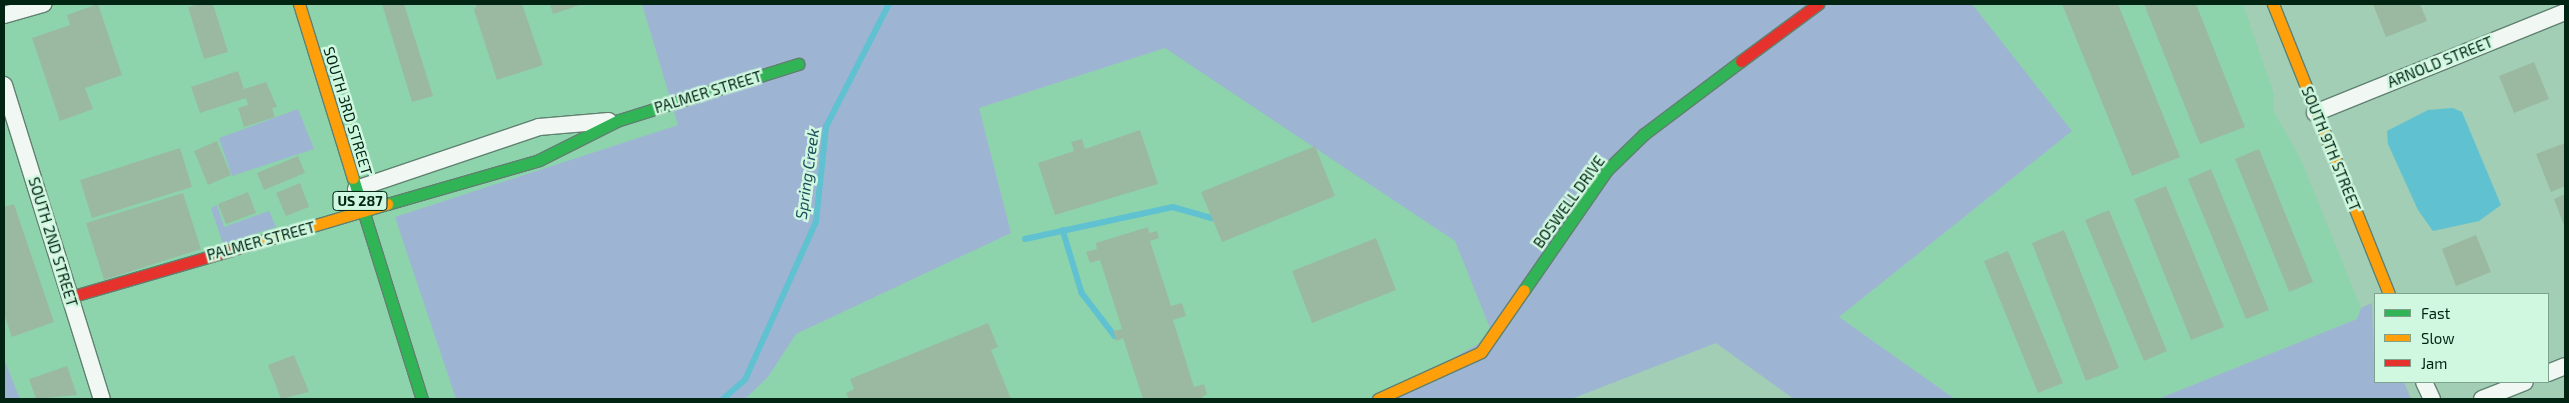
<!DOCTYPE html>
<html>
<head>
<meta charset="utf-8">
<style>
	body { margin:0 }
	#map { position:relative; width:2569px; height:403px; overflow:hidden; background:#a1ceb5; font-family:"Exo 2",sans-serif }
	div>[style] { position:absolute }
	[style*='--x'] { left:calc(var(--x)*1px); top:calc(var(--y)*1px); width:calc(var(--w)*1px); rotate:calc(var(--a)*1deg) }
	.built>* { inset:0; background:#8dd4ad }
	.green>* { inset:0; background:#9db5d2 }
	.water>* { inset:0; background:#60c1d0 }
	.stream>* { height:5.5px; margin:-2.75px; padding:0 2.75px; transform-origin:2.75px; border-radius:2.75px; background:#60c1d0 }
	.building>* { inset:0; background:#9bb9a1 }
	.roads { filter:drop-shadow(1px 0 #608170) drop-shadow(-1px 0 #608170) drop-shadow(0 1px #608170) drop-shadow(0 -1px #608170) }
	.street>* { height:16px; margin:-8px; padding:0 8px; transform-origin:8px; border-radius:8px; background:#f1f8f4 }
	.fast>* { height:11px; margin:-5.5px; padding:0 5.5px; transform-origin:5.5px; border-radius:5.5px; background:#30b455 }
	.slow>* { height:11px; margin:-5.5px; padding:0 5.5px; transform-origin:5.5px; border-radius:5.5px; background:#ff9f0a }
	.jam>* { height:11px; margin:-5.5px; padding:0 5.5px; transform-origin:5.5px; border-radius:5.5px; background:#e5322d }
	span { translate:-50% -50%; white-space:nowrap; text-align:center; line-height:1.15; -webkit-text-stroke:5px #d0f7df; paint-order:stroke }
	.shield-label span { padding:1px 4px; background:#d0f7df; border:1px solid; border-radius:4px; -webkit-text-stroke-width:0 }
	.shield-label { font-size:14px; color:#012413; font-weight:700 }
	.street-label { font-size:15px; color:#012413 }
	.water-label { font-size:16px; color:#1b4e5b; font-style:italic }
	.frame { position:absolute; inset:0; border:5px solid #012413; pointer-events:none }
	.legend { position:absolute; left:2374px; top:293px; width:175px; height:90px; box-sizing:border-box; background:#d0f7df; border:1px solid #7da38d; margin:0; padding:6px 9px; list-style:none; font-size:15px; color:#012413 }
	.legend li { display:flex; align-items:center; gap:10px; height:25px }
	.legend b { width:25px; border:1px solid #7da38d }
</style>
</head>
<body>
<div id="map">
	<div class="built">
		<div style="clip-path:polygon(4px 4px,642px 4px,678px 125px,396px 217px,456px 399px,20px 399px,4px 359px)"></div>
		<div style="clip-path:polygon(1972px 4px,2243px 4px,2274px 95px,2273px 110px,2301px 160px,2361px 308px,2357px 319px,2158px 399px,1955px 399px,1839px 317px,2071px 131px)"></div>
		<div style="clip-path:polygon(1165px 48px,1275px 117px,1455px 241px,1493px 336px,1378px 399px,745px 399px,768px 377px,796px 334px,1011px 233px,979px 108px)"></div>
	</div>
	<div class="green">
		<div style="clip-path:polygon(642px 4px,1972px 4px,2072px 131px,1839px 317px,1955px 399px,1794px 399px,1716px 343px,1571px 399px,1378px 399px,1493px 336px,1455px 241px,1165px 48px,979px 108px,1011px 233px,796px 334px,768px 377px,745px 399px,456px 399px,395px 217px,678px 125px)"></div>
		<div style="clip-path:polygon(298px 109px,314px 149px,232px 176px,219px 138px)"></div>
		<div style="clip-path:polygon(217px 205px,224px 227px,269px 211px,276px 227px,223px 244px,211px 208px)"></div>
		<div style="clip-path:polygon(2372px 303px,2375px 382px,2404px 382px,2411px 399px,2158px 399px,2357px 319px,2361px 308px)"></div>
		<div style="clip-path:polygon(4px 359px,20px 399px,4px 399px)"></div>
	</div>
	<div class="water">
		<div style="clip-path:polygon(2453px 108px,2462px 112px,2501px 205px,2479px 221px,2433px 231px,2418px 210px,2388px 144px,2387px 131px,2428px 110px)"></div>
	</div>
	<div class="stream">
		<div style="--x:1063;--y:230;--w:66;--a:73.2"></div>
		<div style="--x:1082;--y:293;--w:54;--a:52.5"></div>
		<div style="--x:1025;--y:239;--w:151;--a:-12.2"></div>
		<div style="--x:1173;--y:207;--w:41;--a:15.8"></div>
		<div style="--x:723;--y:399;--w:29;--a:-41"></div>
		<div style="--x:745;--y:380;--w:173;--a:-65.8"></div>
		<div style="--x:816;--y:222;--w:96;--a:-84"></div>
		<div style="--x:826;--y:127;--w:138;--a:-62.9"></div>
	</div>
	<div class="building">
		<div style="clip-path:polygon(98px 4px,122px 75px,85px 88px,93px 109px,60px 121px,32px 38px,70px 25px,67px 15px)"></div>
		<div style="clip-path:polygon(200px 4px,213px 4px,228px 52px,204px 59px,188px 7px)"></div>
		<div style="clip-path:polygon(382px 4px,404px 4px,433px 96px,412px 102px)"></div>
		<div style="clip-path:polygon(477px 4px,522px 4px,543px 65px,497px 80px,474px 10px)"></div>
		<div style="clip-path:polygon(550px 4px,583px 4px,553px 14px)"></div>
		<div style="clip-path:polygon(2062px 4px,2118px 4px,2180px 157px,2132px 176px)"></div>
		<div style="clip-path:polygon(2144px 4px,2196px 4px,2245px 127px,2200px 144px)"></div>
		<div style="clip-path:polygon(2373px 4px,2420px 4px,2427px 21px,2386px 37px)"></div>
		<div style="clip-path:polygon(2534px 62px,2549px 99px,2514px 113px,2499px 76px)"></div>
		<div style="clip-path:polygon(238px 71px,244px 89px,266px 82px,277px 107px,272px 108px,275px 117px,244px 127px,238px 108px,248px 105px,246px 98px,200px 113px,191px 87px)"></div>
		<div style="clip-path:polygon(1140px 130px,1158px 184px,1055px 215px,1038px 163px,1074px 151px,1071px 142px,1082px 139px,1085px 149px)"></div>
		<div style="clip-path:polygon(217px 141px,231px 175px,208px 185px,194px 151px)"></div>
		<div style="clip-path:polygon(2565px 143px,2565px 186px,2551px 192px,2536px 154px)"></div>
		<div style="clip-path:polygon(1315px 146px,1335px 196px,1222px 242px,1201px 192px)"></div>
		<div style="clip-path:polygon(180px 148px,192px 187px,92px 218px,80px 180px)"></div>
		<div style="clip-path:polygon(2259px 149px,2313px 282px,2289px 292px,2235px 159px)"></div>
		<div style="clip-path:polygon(298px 156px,305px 173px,264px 190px,257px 173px)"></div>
		<div style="clip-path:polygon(2211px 169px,2269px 310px,2246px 319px,2188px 179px)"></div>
		<div style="clip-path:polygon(300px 183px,309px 207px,286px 216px,276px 193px)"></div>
		<div style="clip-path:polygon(2166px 186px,2224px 327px,2191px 340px,2134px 199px)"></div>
		<div style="clip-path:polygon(248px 192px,256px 213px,226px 224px,218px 204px)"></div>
		<div style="clip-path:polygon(183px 193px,201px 249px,104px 280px,86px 223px)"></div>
		<div style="clip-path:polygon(2565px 194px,2565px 228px,2554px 199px)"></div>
		<div style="clip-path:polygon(14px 204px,54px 322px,12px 337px,4px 314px,4px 207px)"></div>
		<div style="clip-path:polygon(2109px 210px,2167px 351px,2144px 361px,2085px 220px)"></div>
		<div style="clip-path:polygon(1148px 227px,1149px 233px,1157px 231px,1159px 238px,1150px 241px,1171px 306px,1182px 303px,1186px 316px,1173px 320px,1194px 387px,1204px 384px,1207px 394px,1200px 399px,1143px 399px,1123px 338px,1116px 341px,1115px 336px,1113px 331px,1122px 329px,1100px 260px,1090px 263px,1086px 252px,1097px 249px,1096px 243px)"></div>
		<div style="clip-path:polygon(2064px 230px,2119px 368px,2086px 381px,2032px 243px)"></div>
		<div style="clip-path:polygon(2476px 235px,2491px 272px,2456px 286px,2442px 249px)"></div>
		<div style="clip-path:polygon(1376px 238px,1396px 290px,1312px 323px,1292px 271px)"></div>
		<div style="clip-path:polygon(2008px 251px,2063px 383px,2038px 393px,1984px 261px)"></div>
		<div style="clip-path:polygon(988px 323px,998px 347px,991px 350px,1011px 399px,849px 399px,846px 393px,854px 389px,850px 379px)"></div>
		<div style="clip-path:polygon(294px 355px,309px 392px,281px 399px,268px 365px)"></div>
		<div style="clip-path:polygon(67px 366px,77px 395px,36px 399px,29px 379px)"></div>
	</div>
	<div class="roads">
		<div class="street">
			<div style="--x:4;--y:15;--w:41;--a:-15.8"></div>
			<div style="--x:4;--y:85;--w:329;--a:72.7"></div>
			<div style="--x:2315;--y:113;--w:270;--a:-22"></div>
			<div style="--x:356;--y:189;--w:193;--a:-18.7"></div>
			<div style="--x:539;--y:127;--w:70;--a:-4.9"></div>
			<div style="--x:2548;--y:373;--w:18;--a:-22"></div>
			<div style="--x:2424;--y:382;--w:19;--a:65"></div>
			<div style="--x:2482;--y:399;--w:46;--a:-21.6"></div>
		</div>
		<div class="fast">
			<div style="--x:353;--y:178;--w:232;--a:72.7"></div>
			<div style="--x:387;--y:204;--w:158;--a:-16.1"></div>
			<div style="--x:539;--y:160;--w:89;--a:-26.6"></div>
			<div style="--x:619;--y:120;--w:188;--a:-17.4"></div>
			<div style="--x:1524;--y:290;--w:146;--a:-55.3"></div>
			<div style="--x:1607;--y:170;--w:52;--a:-44.2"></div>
			<div style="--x:1644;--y:134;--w:121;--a:-37"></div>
		</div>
		<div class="slow">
			<div style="--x:299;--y:4;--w:182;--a:72.8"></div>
			<div style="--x:2273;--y:4;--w:312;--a:68.2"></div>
			<div style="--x:228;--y:251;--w:166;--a:-16.5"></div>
			<div style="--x:1378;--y:399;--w:113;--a:-24.5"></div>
			<div style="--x:1481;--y:352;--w:75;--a:-55.3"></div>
		</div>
		<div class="jam">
			<div style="--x:1741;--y:61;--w:96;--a:-36.5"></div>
			<div style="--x:70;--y:297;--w:165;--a:-16.2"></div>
		</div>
	</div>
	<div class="shield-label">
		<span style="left:360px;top:201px">US 287</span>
	</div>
	<div class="street-label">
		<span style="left:2440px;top:62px;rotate:-22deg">ARNOLD STREET</span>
		<span style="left:708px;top:92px;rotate:-17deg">PALMER STREET</span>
		<span style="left:348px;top:111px;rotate:73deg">SOUTH 3RD STREET</span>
		<span style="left:2331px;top:149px;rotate:68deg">SOUTH 9TH STREET</span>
		<span style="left:1569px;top:202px;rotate:-54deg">BOSWELL DRIVE</span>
		<span style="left:261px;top:241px;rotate:-15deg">PALMER STREET</span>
		<span style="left:53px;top:242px;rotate:73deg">SOUTH 2ND STREET</span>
	</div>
	<div class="water-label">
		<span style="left:807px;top:174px;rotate:-82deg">Spring Creek</span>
	</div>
	<div class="frame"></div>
	<ul class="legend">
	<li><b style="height:6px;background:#30b455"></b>Fast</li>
	<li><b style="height:6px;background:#ff9f0a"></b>Slow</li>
	<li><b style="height:6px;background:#e5322d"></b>Jam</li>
	</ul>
</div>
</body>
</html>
